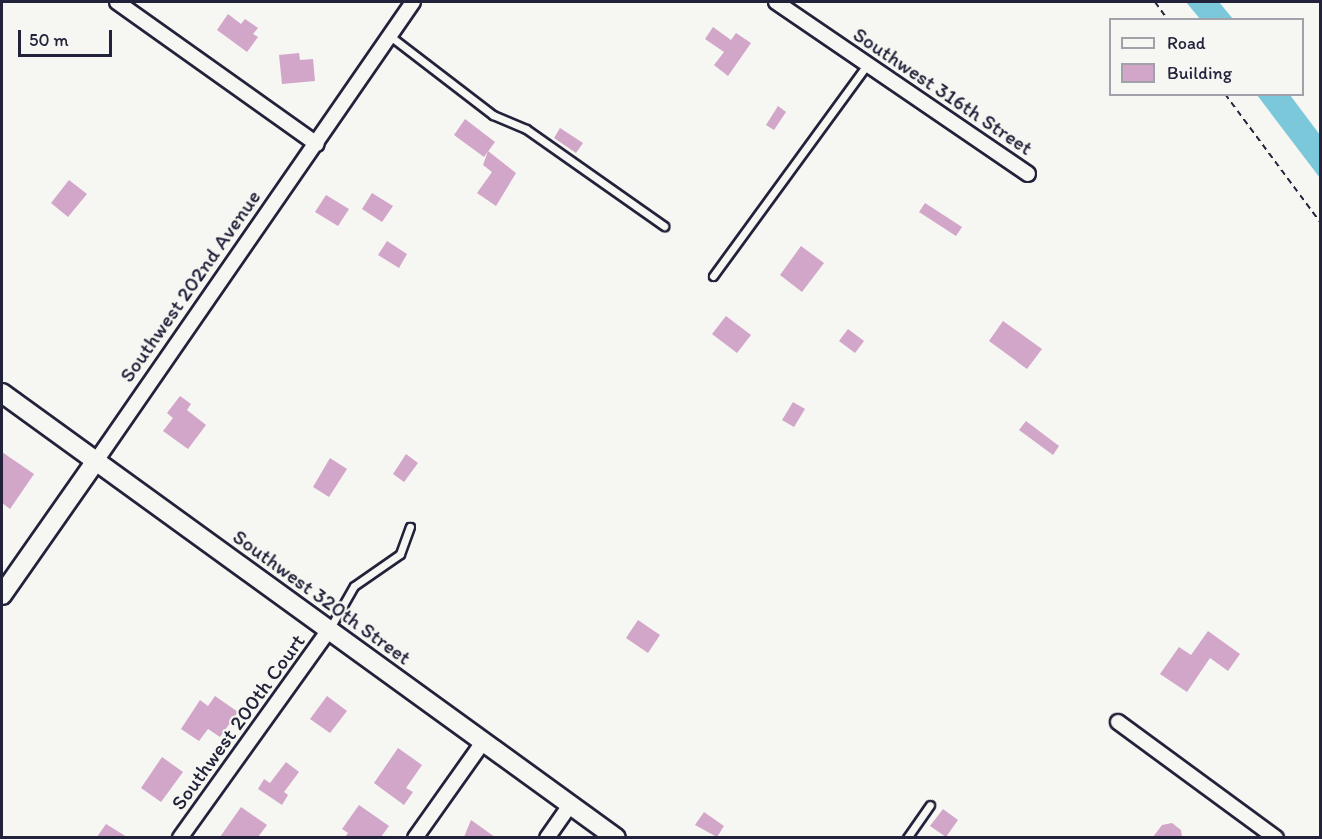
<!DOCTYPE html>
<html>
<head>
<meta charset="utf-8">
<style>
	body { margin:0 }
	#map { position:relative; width:1322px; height:839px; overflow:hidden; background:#f6f6f2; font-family:Itim,sans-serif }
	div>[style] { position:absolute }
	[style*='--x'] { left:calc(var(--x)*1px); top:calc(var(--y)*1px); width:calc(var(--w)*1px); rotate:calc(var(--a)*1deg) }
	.water>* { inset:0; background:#7cc8db }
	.building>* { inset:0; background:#d2a6c9 }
	.path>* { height:2px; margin-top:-1px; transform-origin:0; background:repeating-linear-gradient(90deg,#22223b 0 6px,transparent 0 10.5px) }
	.roads { filter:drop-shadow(2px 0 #22223b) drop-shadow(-2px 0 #22223b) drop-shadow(0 2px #22223b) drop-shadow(0 -2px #22223b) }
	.service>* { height:7px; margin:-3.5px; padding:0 3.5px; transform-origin:3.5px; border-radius:3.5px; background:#f6f6f2 }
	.minor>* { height:14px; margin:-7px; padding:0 7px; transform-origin:7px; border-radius:7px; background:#f6f6f2 }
	.tertiary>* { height:18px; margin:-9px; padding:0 9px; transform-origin:9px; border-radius:9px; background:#f6f6f2 }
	span { translate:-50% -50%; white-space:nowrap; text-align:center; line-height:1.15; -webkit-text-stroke:4.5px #f6f6f2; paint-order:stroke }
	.street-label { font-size:21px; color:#22223b }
	.frame { position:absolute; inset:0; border:3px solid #22223b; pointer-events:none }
	.legend { position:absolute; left:1109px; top:18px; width:195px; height:78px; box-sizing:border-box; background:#f6f6f2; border:2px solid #a1a1a9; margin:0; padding:8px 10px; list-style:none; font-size:18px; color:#22223b }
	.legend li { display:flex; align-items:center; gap:12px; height:30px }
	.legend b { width:30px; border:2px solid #a1a1a9 }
	.scale { position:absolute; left:18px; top:30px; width:94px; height:27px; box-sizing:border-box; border:3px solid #22223b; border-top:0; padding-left:8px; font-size:18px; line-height:21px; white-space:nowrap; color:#22223b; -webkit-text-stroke:4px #f6f6f2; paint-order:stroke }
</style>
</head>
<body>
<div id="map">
	<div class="water">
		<div style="clip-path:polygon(1186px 2px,1219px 2px,1233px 19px,1200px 19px)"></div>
		<div style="clip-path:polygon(1257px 95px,1290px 95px,1320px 135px,1320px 178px)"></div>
	</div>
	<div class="building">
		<div style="clip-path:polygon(228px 14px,241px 24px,245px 19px,258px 28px,253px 34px,258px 37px,247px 52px,217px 30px)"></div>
		<div style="clip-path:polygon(713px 27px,731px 40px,736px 33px,751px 43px,728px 76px,714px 65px,724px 52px,705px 39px)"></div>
		<div style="clip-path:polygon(299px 53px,300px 60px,313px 59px,315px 81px,282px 84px,279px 55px)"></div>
		<div style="clip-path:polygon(778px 106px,786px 112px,774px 130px,766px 125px)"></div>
		<div style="clip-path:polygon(465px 119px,495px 142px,484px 157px,454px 135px)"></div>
		<div style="clip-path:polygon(560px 128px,583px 143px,576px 153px,554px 138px)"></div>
		<div style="clip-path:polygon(488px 151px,516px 173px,496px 206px,477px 193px,492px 172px,483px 165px)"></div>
		<div style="clip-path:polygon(69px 180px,87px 194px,68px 217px,51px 203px)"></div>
		<div style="clip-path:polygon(372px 193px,393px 206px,382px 222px,362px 209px)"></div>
		<div style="clip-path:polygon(326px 195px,349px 209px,338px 226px,315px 212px)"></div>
		<div style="clip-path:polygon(925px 203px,962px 227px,956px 236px,919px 212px)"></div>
		<div style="clip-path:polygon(387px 241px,407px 254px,399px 268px,378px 255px)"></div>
		<div style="clip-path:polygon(801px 246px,824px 263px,802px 292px,780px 275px)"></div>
		<div style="clip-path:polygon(726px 316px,751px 335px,737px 353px,712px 334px)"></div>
		<div style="clip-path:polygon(1003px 321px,1042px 349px,1027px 369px,989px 341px)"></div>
		<div style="clip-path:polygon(848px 329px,864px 341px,855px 353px,839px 341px)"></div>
		<div style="clip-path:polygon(180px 396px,191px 404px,187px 410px,206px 425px,188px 449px,163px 431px,173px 418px,167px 413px)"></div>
		<div style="clip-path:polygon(793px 402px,805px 409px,794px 427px,782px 420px)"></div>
		<div style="clip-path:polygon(1026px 421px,1059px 446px,1053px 455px,1019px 430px)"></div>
		<div style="clip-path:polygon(2px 452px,34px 474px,10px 509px,2px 503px)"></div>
		<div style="clip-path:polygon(406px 454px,418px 463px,404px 482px,393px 474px)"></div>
		<div style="clip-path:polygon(330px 458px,347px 469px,329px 497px,313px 487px)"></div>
		<div style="clip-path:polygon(638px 620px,660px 635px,648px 653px,626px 638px)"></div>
		<div style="clip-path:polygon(1208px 631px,1240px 654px,1228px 671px,1210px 658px,1187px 692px,1160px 674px,1179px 647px,1191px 655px)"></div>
		<div style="clip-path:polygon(215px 696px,238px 712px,220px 737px,208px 729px,199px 741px,181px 729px,200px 700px,208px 706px)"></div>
		<div style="clip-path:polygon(327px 696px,347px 711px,330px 733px,310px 719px)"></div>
		<div style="clip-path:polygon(398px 748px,422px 765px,406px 788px,413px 792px,404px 805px,374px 783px)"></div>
		<div style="clip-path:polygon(162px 757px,183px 772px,161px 802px,141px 788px)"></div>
		<div style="clip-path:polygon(286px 762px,299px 772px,284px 792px,288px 795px,282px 805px,258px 789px,264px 779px,270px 783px)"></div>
		<div style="clip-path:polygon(359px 805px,389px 826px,381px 837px,345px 837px,348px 833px,342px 829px)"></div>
		<div style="clip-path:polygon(241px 807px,267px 825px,258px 837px,220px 837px)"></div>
		<div style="clip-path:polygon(943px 809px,958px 820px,946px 837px,930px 826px)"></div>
		<div style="clip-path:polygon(704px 812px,724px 826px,717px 837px,695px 825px)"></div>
		<div style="clip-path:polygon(471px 820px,495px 837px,464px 837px)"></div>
		<div style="clip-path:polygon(1172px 823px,1181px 830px,1182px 837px,1153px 837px,1162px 825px)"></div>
		<div style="clip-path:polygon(106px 824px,127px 837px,97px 837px)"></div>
	</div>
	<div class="path">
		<div style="--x:1155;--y:2;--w:22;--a:54"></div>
		<div style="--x:1225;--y:94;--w:159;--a:53.4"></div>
	</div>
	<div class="roads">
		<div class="service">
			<div style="--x:390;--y:36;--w:130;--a:37.5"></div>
			<div style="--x:493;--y:115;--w:36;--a:23"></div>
			<div style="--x:526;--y:129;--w:169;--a:35.1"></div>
			<div style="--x:713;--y:276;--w:261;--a:-53.9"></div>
			<div style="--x:330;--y:628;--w:48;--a:-60.3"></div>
			<div style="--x:354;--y:586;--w:56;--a:-34.8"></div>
			<div style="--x:400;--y:554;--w:29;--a:-70"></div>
			<div style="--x:907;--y:838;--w:40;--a:-55.1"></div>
		</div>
		<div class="minor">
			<div style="--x:117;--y:2;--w:245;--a:35.4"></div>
			<div style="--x:776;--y:2;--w:305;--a:34.3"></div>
			<div style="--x:96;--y:461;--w:558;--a:-55.37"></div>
			<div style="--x:1118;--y:722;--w:196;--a:36.3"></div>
			<div style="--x:180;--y:838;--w:256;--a:-54.4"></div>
			<div style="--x:415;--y:838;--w:118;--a:-54.7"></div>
			<div style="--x:547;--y:838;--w:40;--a:-55.1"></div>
		</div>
		<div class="tertiary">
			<div style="--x:2;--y:393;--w:758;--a:35.93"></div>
			<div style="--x:2;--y:595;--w:164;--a:-55"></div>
		</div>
	</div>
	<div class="street-label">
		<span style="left:943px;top:91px;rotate:34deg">Southwest 316th Street</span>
		<span style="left:190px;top:286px;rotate:-55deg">Southwest 202nd Avenue</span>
		<span style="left:322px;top:597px;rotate:36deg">Southwest 320th Street</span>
		<span style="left:238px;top:722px;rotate:-54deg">Southwest 200th Court</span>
	</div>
	<div class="frame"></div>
	<ul class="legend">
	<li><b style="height:8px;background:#f6f6f2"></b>Road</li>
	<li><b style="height:16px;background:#d2a6c9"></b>Building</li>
	</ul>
	<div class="scale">50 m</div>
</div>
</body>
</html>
